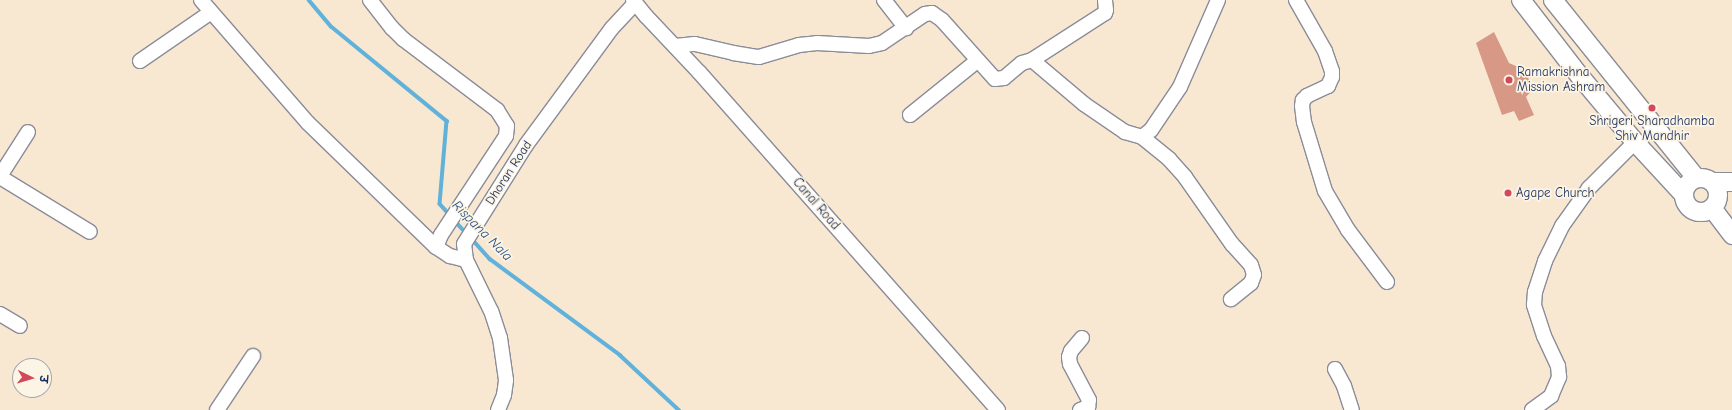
<!DOCTYPE html>
<html>
<head>
<meta charset="utf-8">
<style>
	body { margin:0 }
	#map { position:relative; width:1732px; height:410px; overflow:hidden; background:#f8e8d1; font-family:"Comic Neue","Playpen Sans Deva",sans-serif }
	div>[style] { position:absolute }
	[style*='--x'] { left:calc(var(--x)*1px); top:calc(var(--y)*1px); width:calc(var(--w)*1px); rotate:calc(var(--a)*1deg) }
	.stream>* { height:3.5px; margin:-1.75px; padding:0 1.75px; transform-origin:1.75px; border-radius:1.75px; background:#60b2db }
	.building>* { inset:0; background:#d79986 }
	.roads { filter:drop-shadow(1px 0 #8a8c98) drop-shadow(-1px 0 #8a8c98) drop-shadow(0 1px #8a8c98) drop-shadow(0 -1px #8a8c98) }
	.minor>* { height:14px; margin:-7px; padding:0 7px; transform-origin:7px; border-radius:7px; background:#fff }
	.major>* { height:18px; margin:-9px; padding:0 9px; transform-origin:9px; border-radius:9px; background:#fff }
	.major>.ring { margin:-9px; padding:0; box-sizing:content-box; background:none; border:18px solid #fff; border-radius:50% }
	.dots>* { width:11px; height:11px; translate:-50% -50%; box-sizing:border-box; border:2px solid #fcf5e5; border-radius:50% }
	span { translate:-50% -50%; white-space:nowrap; text-align:center; line-height:1.15; -webkit-text-stroke:3.5px #fcf5e5; paint-order:stroke }
	.poi-label { font-size:13px; color:#1b2f5e }
	.left { translate:0 -50%; text-align:left }
	.street-label { font-size:13px; color:#1b2f5e }
	.water-label { font-size:14px; color:#305684; font-style:italic }
	.north { position:absolute; left:12px; top:358px; width:40px; height:40px; box-sizing:border-box; background:#fcf5e5; border:1px solid #a2a6af; border-radius:50%; rotate:95deg; font-size:11px; font-weight:700; line-height:16px; text-align:center; color:#1b2f5e }
	.north::after { content:''; display:block; margin:auto; width:14px; height:18px; background:#d1495b; clip-path:polygon(50% 0,100% 100%,50% 72%,0 100%) }
</style>
</head>
<body>
<div id="map">
	<div class="stream">
		<div style="--x:309;--y:0;--w:35;--a:50"></div>
		<div style="--x:332;--y:27;--w:149;--a:39.3"></div>
		<div style="--x:447;--y:121;--w:83;--a:94.8"></div>
		<div style="--x:440;--y:204;--w:15;--a:48"></div>
		<div style="--x:454;--y:220;--w:18;--a:47"></div>
		<div style="--x:472;--y:239;--w:27;--a:48"></div>
		<div style="--x:490;--y:259;--w:162;--a:36.4"></div>
		<div style="--x:620;--y:355;--w:81;--a:43"></div>
	</div>
	<div class="building">
		<div style="clip-path:polygon(1494px 32px,1509px 63px,1525px 70px,1533px 89px,1526px 97px,1534px 115px,1519px 121px,1514px 111px,1502px 115px,1476px 43px)"></div>
	</div>
	<div class="roads">
		<div class="minor">
			<div style="--x:201;--y:0;--w:163;--a:49"></div>
			<div style="--x:308;--y:123;--w:178;--a:44.1"></div>
			<div style="--x:436;--y:247;--w:17;--a:33"></div>
			<div style="--x:450;--y:256;--w:16;--a:14"></div>
			<div style="--x:370;--y:0;--w:36;--a:52"></div>
			<div style="--x:392;--y:28;--w:16;--a:45"></div>
			<div style="--x:403;--y:39;--w:118;--a:37.1"></div>
			<div style="--x:497;--y:110;--w:19;--a:58"></div>
			<div style="--x:507;--y:126;--w:10;--a:96"></div>
			<div style="--x:506;--y:136;--w:118;--a:123.3"></div>
			<div style="--x:441;--y:235;--w:13;--a:113"></div>
			<div style="--x:633;--y:0;--w:21;--a:51"></div>
			<div style="--x:646;--y:16;--w:77;--a:46.6"></div>
			<div style="--x:699;--y:72;--w:451;--a:48.5"></div>
			<div style="--x:884;--y:0;--w:36;--a:52"></div>
			<div style="--x:1296;--y:0;--w:59;--a:60.4"></div>
			<div style="--x:1325;--y:51;--w:21;--a:71"></div>
			<div style="--x:1332;--y:71;--w:6;--a:90"></div>
			<div style="--x:1332;--y:77;--w:10;--a:114"></div>
			<div style="--x:1328;--y:86;--w:23;--a:155"></div>
			<div style="--x:1307;--y:96;--w:6;--a:135"></div>
			<div style="--x:1303;--y:100;--w:6;--a:99"></div>
			<div style="--x:1302;--y:106;--w:16;--a:83"></div>
			<div style="--x:1304;--y:122;--w:72;--a:73.1"></div>
			<div style="--x:1325;--y:191;--w:45;--a:59.5"></div>
			<div style="--x:1348;--y:230;--w:65;--a:53.1"></div>
			<div style="--x:675;--y:46;--w:20;--a:-6"></div>
			<div style="--x:695;--y:44;--w:39;--a:13"></div>
			<div style="--x:733;--y:53;--w:26;--a:9"></div>
			<div style="--x:759;--y:57;--w:42;--a:-16.7"></div>
			<div style="--x:799;--y:45;--w:18;--a:-6"></div>
			<div style="--x:817;--y:43;--w:52;--a:3.3"></div>
			<div style="--x:869;--y:46;--w:13;--a:-13"></div>
			<div style="--x:882;--y:43;--w:52;--a:-34"></div>
			<div style="--x:925;--y:14;--w:7;--a:-8"></div>
			<div style="--x:932;--y:13;--w:12;--a:35"></div>
			<div style="--x:942;--y:20;--w:79;--a:48.1"></div>
			<div style="--x:995;--y:79;--w:9;--a:-6"></div>
			<div style="--x:1004;--y:78;--w:23;--a:-40"></div>
			<div style="--x:1022;--y:63;--w:10;--a:-17"></div>
			<div style="--x:1032;--y:60;--w:68;--a:40.2"></div>
			<div style="--x:1084;--y:104;--w:50;--a:34.3"></div>
			<div style="--x:1125;--y:132;--w:18;--a:16"></div>
			<div style="--x:1142;--y:137;--w:11;--a:-38"></div>
			<div style="--x:1151;--y:130;--w:52;--a:-56"></div>
			<div style="--x:1180;--y:87;--w:95;--a:-66.4"></div>
			<div style="--x:1032;--y:60;--w:87;--a:-32.8"></div>
			<div style="--x:1105;--y:13;--w:3;--a:-72"></div>
			<div style="--x:1106;--y:10;--w:10;--a:-96"></div>
			<div style="--x:140;--y:61;--w:86;--a:-34.6"></div>
			<div style="--x:910;--y:115;--w:86;--a:-38.9"></div>
			<div style="--x:1142;--y:137;--w:35;--a:39"></div>
			<div style="--x:1169;--y:159;--w:24;--a:48"></div>
			<div style="--x:1185;--y:177;--w:82;--a:55"></div>
			<div style="--x:1232;--y:244;--w:28;--a:48"></div>
			<div style="--x:1251;--y:265;--w:10;--a:73"></div>
			<div style="--x:1254;--y:275;--w:9;--a:111"></div>
			<div style="--x:1251;--y:283;--w:26;--a:141"></div>
			<div style="--x:0;--y:176;--w:52;--a:-57.5"></div>
			<div style="--x:0;--y:177;--w:105;--a:31.4"></div>
			<div style="--x:0;--y:314;--w:23;--a:31"></div>
			<div style="--x:1335;--y:369;--w:19;--a:62"></div>
			<div style="--x:1344;--y:386;--w:25;--a:72"></div>
			<div style="--x:217;--y:410;--w:65;--a:-56.3"></div>
			<div style="--x:498;--y:410;--w:16;--a:-68"></div>
			<div style="--x:504;--y:395;--w:15;--a:-82"></div>
			<div style="--x:506;--y:380;--w:42;--a:-98.1"></div>
			<div style="--x:500;--y:338;--w:28;--a:-108"></div>
			<div style="--x:491;--y:311;--w:57;--a:-116.1"></div>
			<div style="--x:466;--y:260;--w:16;--a:-97"></div>
			<div style="--x:464;--y:244;--w:117;--a:-57.9"></div>
			<div style="--x:526;--y:145;--w:145;--a:-53.7"></div>
			<div style="--x:612;--y:28;--w:34;--a:-47"></div>
			<div style="--x:1080;--y:410;--w:9;--a:-21"></div>
			<div style="--x:1088;--y:407;--w:7;--a:-82"></div>
			<div style="--x:1089;--y:400;--w:41;--a:-117.8"></div>
			<div style="--x:1070;--y:364;--w:7;--a:-98"></div>
			<div style="--x:1069;--y:357;--w:6;--a:-72"></div>
			<div style="--x:1071;--y:351;--w:17;--a:-50"></div>
			<div style="--x:1532;--y:410;--w:24;--a:-36"></div>
			<div style="--x:1551;--y:396;--w:21;--a:-67"></div>
			<div style="--x:1559;--y:377;--w:11;--a:-95"></div>
			<div style="--x:1558;--y:366;--w:33;--a:-115"></div>
			<div style="--x:1544;--y:336;--w:33;--a:-108"></div>
			<div style="--x:1534;--y:305;--w:13;--a:-86"></div>
			<div style="--x:1535;--y:292;--w:33;--a:-72"></div>
			<div style="--x:1545;--y:261;--w:39;--a:-64"></div>
			<div style="--x:1562;--y:226;--w:47;--a:-54.6"></div>
			<div style="--x:1589;--y:188;--w:65;--a:-45"></div>
		</div>
		<div class="major">
			<div style="--x:1521;--y:0;--w:95;--a:52.3"></div>
			<div style="--x:1579;--y:75;--w:87;--a:50.1"></div>
			<div style="--x:1635;--y:142;--w:72;--a:47.2"></div>
			<div style="--x:1553;--y:0;--w:228;--a:51.2"></div>
			<div class="ring" style="left:1684px;top:178px;width:16px;height:16px"></div>
			<div style="--x:1712;--y:182;--w:20;--a:0"></div>
			<div style="--x:1712;--y:208;--w:34;--a:53"></div>
		</div>
	</div>
	<div class="dots">
		<div style="left:1509px;top:80px;background:#d1495b"></div>
		<div style="left:1652px;top:108px;background:#d1495b"></div>
		<div style="left:1508px;top:193px;background:#d1495b"></div>
	</div>
	<div class="poi-label">
		<span class="left" style="left:1517px;top:80px">Ramakrishna<br>Mission Ashram</span>
		<span style="left:1652px;top:129px">Shrigeri Sharadhamba<br>Shiv Mandhir</span>
		<span class="left" style="left:1516px;top:193px">Agape Church</span>
	</div>
	<div class="street-label">
		<span style="left:509px;top:173px;rotate:-57deg">Dhoran Road</span>
		<span style="left:816px;top:204px;rotate:49deg">Canal Road</span>
	</div>
	<div class="water-label">
		<span style="left:482px;top:231px;rotate:45deg">Rispana Nala</span>
	</div>
	<div class="north">उ</div>
</div>
</body>
</html>
